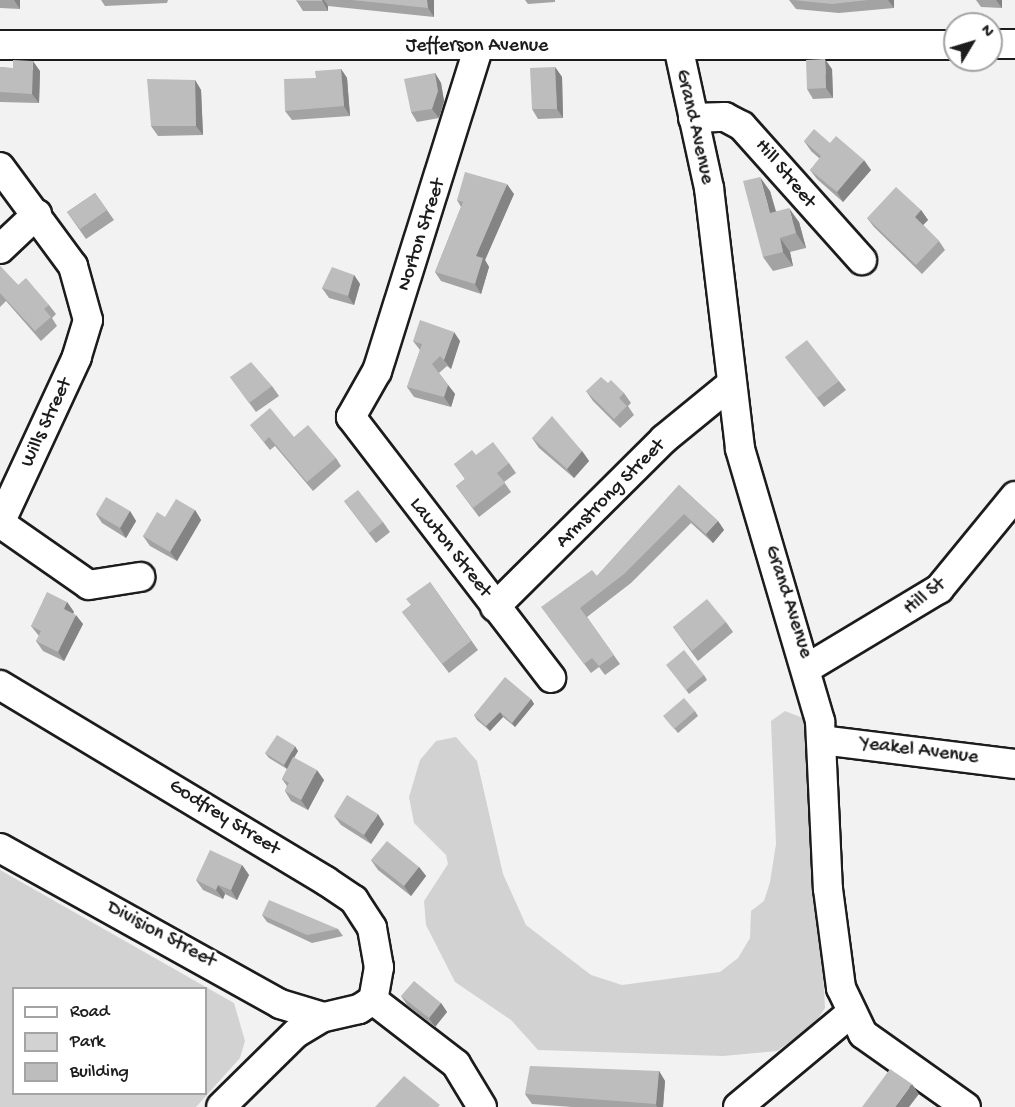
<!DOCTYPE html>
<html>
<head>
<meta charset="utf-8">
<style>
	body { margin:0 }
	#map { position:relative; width:1015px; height:1107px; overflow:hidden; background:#f2f2f2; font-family:"Gochi Hand",sans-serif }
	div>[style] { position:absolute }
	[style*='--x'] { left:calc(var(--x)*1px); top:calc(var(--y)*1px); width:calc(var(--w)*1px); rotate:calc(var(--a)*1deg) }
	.green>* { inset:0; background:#d2d2d2 }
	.roads { filter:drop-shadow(2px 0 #1c1c1c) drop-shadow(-2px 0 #1c1c1c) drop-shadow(0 2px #1c1c1c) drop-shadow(0 -2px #1c1c1c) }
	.minor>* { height:28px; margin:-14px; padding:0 14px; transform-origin:14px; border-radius:14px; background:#fff }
	.wall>* { inset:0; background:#a3a3a3 }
	.shaded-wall>* { inset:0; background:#848484 }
	.building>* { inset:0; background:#bdbdbd }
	span { translate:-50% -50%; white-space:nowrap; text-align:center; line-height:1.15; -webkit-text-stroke:4.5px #fff; paint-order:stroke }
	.street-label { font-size:20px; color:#1c1c1c }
	.legend { position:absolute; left:12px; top:987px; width:195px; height:108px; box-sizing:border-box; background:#fff; border:2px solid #a4a4a4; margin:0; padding:8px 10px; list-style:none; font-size:18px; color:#1c1c1c }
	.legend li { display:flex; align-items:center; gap:12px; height:30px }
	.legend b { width:30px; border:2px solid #a4a4a4 }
	.north { position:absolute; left:943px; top:12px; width:60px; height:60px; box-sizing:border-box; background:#fff; border:2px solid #a4a4a4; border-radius:50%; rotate:52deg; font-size:16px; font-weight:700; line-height:24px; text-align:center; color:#1c1c1c }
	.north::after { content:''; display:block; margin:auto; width:21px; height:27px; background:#1c1c1c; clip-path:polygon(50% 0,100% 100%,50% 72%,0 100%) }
</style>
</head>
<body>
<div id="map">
	<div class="green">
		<div style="clip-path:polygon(785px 711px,803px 718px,813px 780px,825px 1008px,813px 1026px,777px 1051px,723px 1056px,538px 1050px,511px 1020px,455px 982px,426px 925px,424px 901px,448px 864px,446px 855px,414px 823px,409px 797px,420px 760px,436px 741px,456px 737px,477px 761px,503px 874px,526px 925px,591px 975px,622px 985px,720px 972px,738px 958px,750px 938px,751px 911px,764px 901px,770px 882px,776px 844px,771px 721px)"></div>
		<div style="clip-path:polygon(evenodd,0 870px,234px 1003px,245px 1041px,240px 1058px,196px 1107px,0 1107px,0 870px,14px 988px,206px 988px,206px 1094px,14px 1094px,14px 988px)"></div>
	</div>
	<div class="roads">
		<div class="minor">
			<div style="--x:991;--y:44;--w:24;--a:0"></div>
			<div style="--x:0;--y:45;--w:955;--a:0"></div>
			<div style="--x:479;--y:46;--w:341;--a:107.4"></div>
			<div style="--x:377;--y:371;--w:53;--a:119.5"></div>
			<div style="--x:351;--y:417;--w:329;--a:52.5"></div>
			<div style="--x:678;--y:46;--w:145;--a:77.7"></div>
			<div style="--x:709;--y:188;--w:263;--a:83.2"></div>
			<div style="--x:740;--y:449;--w:284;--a:73.6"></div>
			<div style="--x:820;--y:721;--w:168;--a:87.3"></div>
			<div style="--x:828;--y:889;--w:100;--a:82.5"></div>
			<div style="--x:841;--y:988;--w:51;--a:64.4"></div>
			<div style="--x:863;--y:1034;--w:126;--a:35.3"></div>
			<div style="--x:693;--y:118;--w:32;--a:-2"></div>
			<div style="--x:725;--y:117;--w:19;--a:28"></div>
			<div style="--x:742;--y:126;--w:180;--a:48.2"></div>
			<div style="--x:0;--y:167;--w:123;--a:53.6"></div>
			<div style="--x:73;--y:266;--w:56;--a:74.5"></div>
			<div style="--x:88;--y:320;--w:39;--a:107"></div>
			<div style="--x:77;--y:357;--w:183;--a:114.9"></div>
			<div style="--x:0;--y:523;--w:108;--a:34.9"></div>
			<div style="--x:89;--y:585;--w:52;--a:-8.9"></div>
			<div style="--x:0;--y:249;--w:51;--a:-43.4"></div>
			<div style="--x:495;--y:607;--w:238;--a:-44.8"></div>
			<div style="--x:664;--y:439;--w:85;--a:-39.3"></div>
			<div style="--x:809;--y:667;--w:152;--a:-31"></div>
			<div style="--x:939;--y:589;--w:120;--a:-50.7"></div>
			<div style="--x:0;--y:685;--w:380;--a:31"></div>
			<div style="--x:326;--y:881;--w:34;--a:34"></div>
			<div style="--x:354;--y:900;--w:33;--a:57"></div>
			<div style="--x:372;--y:928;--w:40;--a:80"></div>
			<div style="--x:379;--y:967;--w:34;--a:100"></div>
			<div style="--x:373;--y:1000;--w:17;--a:147"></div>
			<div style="--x:359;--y:1009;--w:37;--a:167"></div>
			<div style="--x:323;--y:1017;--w:31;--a:149"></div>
			<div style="--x:296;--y:1033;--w:105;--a:135.4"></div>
			<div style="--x:822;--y:740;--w:194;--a:7.1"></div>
			<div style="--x:0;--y:848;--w:321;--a:29.1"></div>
			<div style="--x:280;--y:1004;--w:45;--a:16.8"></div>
			<div style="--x:373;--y:1000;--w:105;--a:37.6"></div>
			<div style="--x:456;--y:1064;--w:50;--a:58.8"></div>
			<div style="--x:738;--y:1107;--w:147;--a:-39.8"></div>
		</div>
	</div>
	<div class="wall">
		<div style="clip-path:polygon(0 0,20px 0,20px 9px,0 8px)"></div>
		<div style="clip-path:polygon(101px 0,168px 0,167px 3px,105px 6px)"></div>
		<div style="clip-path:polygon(296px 0,434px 0,434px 17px,328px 6px,328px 11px,303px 11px)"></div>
		<div style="clip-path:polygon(525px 0,555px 0,555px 2px,528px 4px)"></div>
		<div style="clip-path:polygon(789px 0,894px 0,894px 8px,839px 13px,796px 9px)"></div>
		<div style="clip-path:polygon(976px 0,1002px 0,1002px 8px,981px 7px)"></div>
		<div style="clip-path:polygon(0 67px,40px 71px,39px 103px,0 102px)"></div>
		<div style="clip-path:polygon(555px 67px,562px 77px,563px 118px,538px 119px,532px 109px)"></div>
		<div style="clip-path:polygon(341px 69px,347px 78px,350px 116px,292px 120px,285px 111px,316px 78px)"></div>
		<div style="clip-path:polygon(832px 69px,833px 98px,813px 99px,807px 89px)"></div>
		<div style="clip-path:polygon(435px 73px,441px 83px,444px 101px,439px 118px,417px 122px,411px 112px)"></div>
		<div style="clip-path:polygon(195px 80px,201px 90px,203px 135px,158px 136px,151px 126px)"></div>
		<div style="clip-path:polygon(804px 141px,830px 143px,871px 170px,843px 202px,817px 179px,810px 170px,820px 159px,811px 151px)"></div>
		<div style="clip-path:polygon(770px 191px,776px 211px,799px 222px,806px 248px,790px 252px,793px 266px,773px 271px,763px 257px)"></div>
		<div style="clip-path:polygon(95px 193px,114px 220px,86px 239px,67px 212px)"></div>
		<div style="clip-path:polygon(514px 194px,485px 260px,489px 267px,481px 294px,441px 281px,435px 272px,461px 207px,457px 200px)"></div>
		<div style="clip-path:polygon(921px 210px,928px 220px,923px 225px,939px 241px,945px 250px,922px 274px,874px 227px,867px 218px)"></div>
		<div style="clip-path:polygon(0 266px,18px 285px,49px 305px,56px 314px,52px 318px,57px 326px,41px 341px,6px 301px,0 307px)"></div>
		<div style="clip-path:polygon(354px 275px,360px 284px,354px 305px,329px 298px,322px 288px)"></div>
		<div style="clip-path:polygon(413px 341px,460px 341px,451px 369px,447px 366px,439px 373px,455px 394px,451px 407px,414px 397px,407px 387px,420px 350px)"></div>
		<div style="clip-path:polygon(785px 357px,839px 381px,846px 390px,824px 407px)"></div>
		<div style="clip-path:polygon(230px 377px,272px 386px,279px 396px,256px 412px)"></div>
		<div style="clip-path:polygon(608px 383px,624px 393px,631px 403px,628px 406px,634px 415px,620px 428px,593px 401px,586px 391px)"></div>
		<div style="clip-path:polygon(250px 425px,336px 458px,341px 466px,313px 491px,275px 446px,270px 450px)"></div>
		<div style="clip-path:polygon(532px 438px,582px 451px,589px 461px,574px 478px,539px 448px)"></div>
		<div style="clip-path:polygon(476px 455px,509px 463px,516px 473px,504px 482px,511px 492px,479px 517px,456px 486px,465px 479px,454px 464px)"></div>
		<div style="clip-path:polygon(679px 485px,718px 521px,724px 530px,713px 543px,691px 523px,631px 583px,587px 617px,620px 664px,605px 675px,599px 667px,591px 673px,548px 616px,597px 576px)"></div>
		<div style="clip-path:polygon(344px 501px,383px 522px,390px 532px,376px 543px)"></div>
		<div style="clip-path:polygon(195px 510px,201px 520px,177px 561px,150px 546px,143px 536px,165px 517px)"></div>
		<div style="clip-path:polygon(130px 511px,136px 521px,126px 538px,102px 523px,96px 514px)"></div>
		<div style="clip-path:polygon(430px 582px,478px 650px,449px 673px,402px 612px,411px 605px)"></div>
		<div style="clip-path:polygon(67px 602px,74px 612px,73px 613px,83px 624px,64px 661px,43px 651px,36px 641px,39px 636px,31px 626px)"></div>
		<div style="clip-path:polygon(726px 622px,733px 632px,698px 661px,673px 627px)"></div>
		<div style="clip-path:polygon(670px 669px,704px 675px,707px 680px,689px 694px)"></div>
		<div style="clip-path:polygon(531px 699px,534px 704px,515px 727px,503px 717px,490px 731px,477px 720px,474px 715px)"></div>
		<div style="clip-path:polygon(695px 711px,698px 716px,678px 733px,667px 720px)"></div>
		<div style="clip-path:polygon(298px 751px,294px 758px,324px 780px,308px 810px,291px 801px,285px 791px,287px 786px,282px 779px,287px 769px,269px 758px,265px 753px)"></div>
		<div style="clip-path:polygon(334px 816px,384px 824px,371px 844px,341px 825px)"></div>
		<div style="clip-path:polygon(371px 860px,419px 867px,426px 876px,411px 896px,378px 870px)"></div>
		<div style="clip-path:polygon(242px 865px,249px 875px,237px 900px,225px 894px,223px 899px,203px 890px,196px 880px)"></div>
		<div style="clip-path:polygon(262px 915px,338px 929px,343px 936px,312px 943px,267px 922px)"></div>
		<div style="clip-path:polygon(401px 996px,441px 1003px,447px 1012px,435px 1027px,408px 1006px)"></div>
		<div style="clip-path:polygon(659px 1071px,665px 1081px,663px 1107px,572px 1107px,532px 1104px,525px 1094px)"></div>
	</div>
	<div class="shaded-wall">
		<div style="clip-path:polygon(14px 0,20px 0,20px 9px)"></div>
		<div style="clip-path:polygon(322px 0,324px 0,328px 6px,328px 11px)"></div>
		<div style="clip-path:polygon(427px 0,434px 0,434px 17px,428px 8px)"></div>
		<div style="clip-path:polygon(888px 0,894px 0,894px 8px)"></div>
		<div style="clip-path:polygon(996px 0,1002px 0,1002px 8px)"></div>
		<div style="clip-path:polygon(825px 59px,832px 69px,833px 98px,826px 88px)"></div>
		<div style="clip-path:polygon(33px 61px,40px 71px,39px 103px,32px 94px)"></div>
		<div style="clip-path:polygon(555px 67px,562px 77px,563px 118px,557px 109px)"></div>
		<div style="clip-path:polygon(341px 69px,347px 78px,350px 116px,344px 106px)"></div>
		<div style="clip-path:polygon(435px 73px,441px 83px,444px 101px,439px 118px,432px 109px)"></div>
		<div style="clip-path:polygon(195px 80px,201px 90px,203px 135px,196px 126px)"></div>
		<div style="clip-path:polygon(864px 160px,871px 170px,843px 202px,837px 192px)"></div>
		<div style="clip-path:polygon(760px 177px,770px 191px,780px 227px,770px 213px)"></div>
		<div style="clip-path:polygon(507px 184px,514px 194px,485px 260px,489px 267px,481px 294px,475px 284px,476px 256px)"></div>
		<div style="clip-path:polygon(789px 208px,799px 222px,806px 248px,796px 233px)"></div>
		<div style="clip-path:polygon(921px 210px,928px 220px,921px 227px,915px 217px)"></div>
		<div style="clip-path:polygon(780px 238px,790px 252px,793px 266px,783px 252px)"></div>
		<div style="clip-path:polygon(354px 275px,360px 284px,354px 305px,348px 296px)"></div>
		<div style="clip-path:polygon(454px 332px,460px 341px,451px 369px,444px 360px)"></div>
		<div style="clip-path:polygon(448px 385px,455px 394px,451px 407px,444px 397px)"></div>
		<div style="clip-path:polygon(582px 451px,589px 461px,574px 478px,567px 469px)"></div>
		<div style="clip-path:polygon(195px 510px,201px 520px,177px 561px,170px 552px)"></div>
		<div style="clip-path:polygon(130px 511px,136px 521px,126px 538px,120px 528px)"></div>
		<div style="clip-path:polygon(718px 521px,724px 530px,713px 543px,706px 534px)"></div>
		<div style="clip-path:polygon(67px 602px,74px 612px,70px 618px,64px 609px)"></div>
		<div style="clip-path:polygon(76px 615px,83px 624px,64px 661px,58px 652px)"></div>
		<div style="clip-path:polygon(531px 699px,534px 704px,515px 727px,512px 723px)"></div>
		<div style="clip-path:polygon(500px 712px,503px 717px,490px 731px,486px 726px)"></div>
		<div style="clip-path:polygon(295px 746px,298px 751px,287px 769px,284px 765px)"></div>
		<div style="clip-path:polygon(317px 770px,324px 780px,308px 810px,301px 800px)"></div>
		<div style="clip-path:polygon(378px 814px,384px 824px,371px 844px,364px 835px)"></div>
		<div style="clip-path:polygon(242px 865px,249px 875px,237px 900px,231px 890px)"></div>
		<div style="clip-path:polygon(419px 867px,426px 876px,411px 896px,404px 886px)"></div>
		<div style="clip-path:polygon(218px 885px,225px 894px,223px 899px,216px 890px)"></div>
		<div style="clip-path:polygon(441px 1003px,447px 1012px,435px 1027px,429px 1018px)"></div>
		<div style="clip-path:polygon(659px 1071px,665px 1081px,663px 1107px,657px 1107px,656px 1104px)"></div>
		<div style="clip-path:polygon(912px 1084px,919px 1094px,909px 1107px,895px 1107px)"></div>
	</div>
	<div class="building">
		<div style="clip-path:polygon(296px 0,322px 0,322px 1px,296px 1px)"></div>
		<div style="clip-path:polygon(352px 0,427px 0,428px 8px)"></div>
		<div style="clip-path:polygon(793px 0,868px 0,832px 4px)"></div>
		<div style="clip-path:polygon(825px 59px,826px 88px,807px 89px,806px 60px)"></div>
		<div style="clip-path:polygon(13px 60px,33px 61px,32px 94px,0 92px,0 67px,13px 68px)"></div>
		<div style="clip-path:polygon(555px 67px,557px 109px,532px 109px,530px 68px)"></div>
		<div style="clip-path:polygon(341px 69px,344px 106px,285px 111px,284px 79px,316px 78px,315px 71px)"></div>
		<div style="clip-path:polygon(435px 73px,438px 91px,432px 109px,411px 112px,404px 79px)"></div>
		<div style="clip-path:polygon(147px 79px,195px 80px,196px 126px,151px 126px)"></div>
		<div style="clip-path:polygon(814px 129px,830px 143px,836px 136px,864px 160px,837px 192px,810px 170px,821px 156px,804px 141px)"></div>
		<div style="clip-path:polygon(465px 172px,507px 184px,476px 256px,483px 258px,475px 284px,435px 272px,463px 202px,457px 200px)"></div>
		<div style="clip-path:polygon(760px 177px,770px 213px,789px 208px,796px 233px,780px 238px,783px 252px,763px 257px,743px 181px)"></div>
		<div style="clip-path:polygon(896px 187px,921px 210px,915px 217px,939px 241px,916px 265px,867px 218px)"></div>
		<div style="clip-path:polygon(95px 193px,107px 210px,80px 229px,67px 212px)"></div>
		<div style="clip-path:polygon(0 266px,18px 285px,26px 278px,49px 305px,44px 309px,51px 317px,35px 331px,0 293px)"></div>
		<div style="clip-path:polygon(332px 267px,354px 275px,348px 296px,322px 288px)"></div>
		<div style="clip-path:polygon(420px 320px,454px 332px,444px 360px,440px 356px,432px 364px,448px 385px,444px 397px,407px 387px,422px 344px,413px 341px)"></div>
		<div style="clip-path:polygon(807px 340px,839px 381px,817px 398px,785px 357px)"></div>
		<div style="clip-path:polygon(251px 362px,272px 386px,249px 403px,230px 377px)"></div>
		<div style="clip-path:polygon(601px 377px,608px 383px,611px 380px,624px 393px,619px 398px,627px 406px,614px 419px,586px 391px)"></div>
		<div style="clip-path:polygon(270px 408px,294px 437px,308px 425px,336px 458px,307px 482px,269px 437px,264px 442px,250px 425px)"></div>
		<div style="clip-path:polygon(552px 416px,582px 451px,567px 469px,532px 438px)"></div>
		<div style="clip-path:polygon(493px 442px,509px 463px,497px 473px,505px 483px,473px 508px,456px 486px,465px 479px,454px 464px,472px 450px,476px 455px)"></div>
		<div style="clip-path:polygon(679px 485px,718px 521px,706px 534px,684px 514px,624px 574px,580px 608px,614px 655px,599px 666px,592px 658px,584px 664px,541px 607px,592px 570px,597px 576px)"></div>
		<div style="clip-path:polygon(358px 490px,383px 522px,369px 533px,344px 501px)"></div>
		<div style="clip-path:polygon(106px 497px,130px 511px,120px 528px,96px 514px)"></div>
		<div style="clip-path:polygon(176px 499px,195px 510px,170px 552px,143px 536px,157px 512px,165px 517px)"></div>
		<div style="clip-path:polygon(430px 582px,471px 641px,442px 664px,402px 612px,411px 605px,406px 599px)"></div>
		<div style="clip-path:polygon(47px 592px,67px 602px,64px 609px,76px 615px,58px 652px,36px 641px,41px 631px,31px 626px)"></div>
		<div style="clip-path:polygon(707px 599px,726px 622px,692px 651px,673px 627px)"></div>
		<div style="clip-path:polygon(684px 650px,704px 675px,686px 690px,666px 665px)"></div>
		<div style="clip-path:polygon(505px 677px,531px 699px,512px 723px,500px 712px,486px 726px,474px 715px)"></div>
		<div style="clip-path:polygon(684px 698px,695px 711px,674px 729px,663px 716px)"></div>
		<div style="clip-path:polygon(277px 735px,295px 746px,284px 765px,265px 753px)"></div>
		<div style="clip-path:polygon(293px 757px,317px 770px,301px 800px,285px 791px,289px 783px,282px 779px)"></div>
		<div style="clip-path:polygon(347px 795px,378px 814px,364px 835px,334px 816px)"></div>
		<div style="clip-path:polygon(387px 841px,419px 867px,404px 886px,371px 860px)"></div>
		<div style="clip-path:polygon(210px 850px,242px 865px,231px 890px,218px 885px,216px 890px,196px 880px)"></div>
		<div style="clip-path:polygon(269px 900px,338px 929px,307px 935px,262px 915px)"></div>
		<div style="clip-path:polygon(414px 981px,441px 1003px,429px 1018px,401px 996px)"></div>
		<div style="clip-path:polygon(530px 1066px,659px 1071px,656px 1104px,525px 1094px)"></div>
		<div style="clip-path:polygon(890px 1069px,912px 1084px,895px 1107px,862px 1107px)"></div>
		<div style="clip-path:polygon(404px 1076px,440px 1105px,438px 1107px,375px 1107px)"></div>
	</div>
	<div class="street-label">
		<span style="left:477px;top:46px">Jefferson Avenue</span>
		<span style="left:694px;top:127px;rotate:77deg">Grand Avenue</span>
		<span style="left:785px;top:174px;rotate:50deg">Hill Street</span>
		<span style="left:422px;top:235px;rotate:-72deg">Norton Street</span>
		<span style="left:47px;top:423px;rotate:-65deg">Wills Street</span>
		<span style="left:611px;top:494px;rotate:-45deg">Armstrong Street</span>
		<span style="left:450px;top:548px;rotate:52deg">Lawton Street</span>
		<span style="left:925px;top:597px;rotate:-38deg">Hill St</span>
		<span style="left:788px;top:602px;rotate:72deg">Grand Avenue</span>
		<span style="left:919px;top:751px;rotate:7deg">Yeakel Avenue</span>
		<span style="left:224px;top:818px;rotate:32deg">Godfrey Street</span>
		<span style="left:161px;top:935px;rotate:28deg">Division Street</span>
	</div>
	<ul class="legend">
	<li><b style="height:8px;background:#fff"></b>Road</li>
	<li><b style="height:16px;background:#d2d2d2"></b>Park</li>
	<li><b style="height:16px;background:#bdbdbd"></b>Building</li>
	</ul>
	<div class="north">N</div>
</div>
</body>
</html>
